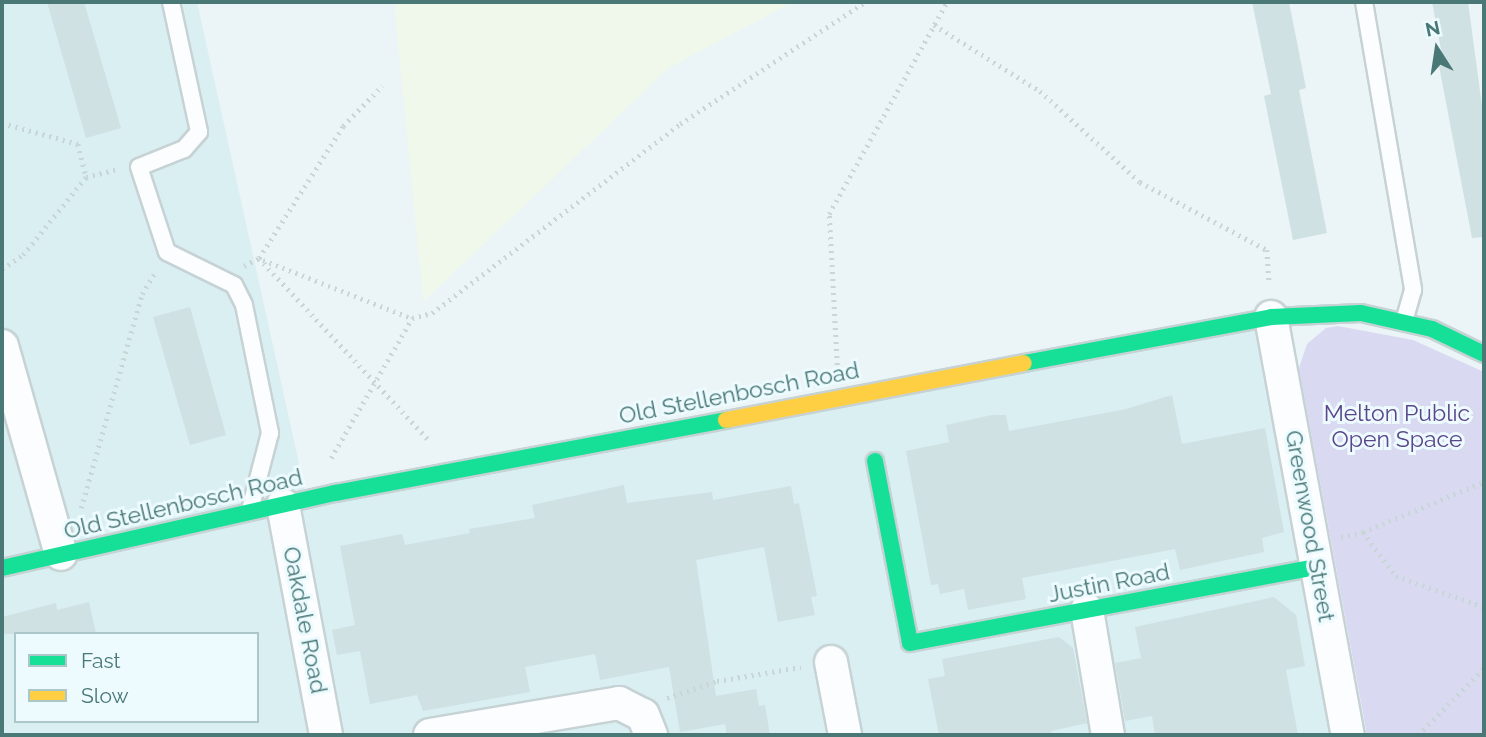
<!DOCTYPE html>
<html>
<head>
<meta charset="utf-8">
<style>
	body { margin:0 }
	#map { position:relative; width:1486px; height:737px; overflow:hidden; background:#ebf4f7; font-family:Raleway,sans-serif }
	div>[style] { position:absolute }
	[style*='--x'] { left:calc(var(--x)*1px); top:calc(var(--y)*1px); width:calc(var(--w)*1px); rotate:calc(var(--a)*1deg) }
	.residential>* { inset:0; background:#d9eff2 }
	.education>* { inset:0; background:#f0f7eb }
	.green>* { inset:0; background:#d9d9f1 }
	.building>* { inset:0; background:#cfe1e2 }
	.path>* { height:4.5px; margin-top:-2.25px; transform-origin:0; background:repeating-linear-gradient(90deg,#c8d6d6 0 2px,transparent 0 7px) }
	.roads { filter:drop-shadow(2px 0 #c6d2d4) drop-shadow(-2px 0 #c6d2d4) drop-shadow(0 2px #c6d2d4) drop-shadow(0 -2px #c6d2d4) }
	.lane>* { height:16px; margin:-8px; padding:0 8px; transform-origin:8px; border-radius:8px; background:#fcfdfe }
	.street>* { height:32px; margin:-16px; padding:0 16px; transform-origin:16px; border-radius:16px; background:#fcfdfe }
	.fast>* { height:16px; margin:-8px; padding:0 8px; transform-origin:8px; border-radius:8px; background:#16e098 }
	.slow>* { height:16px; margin:-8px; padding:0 8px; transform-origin:8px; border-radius:8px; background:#ffcf43 }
	span { translate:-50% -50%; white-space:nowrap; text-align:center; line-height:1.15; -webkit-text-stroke:6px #edfbff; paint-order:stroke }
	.street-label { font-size:23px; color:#497877 }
	.park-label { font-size:23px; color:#5b458b }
	.frame { position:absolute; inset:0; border:4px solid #497877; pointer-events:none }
	.legend { position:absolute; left:14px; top:632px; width:245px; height:91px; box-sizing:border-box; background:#edfbff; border:2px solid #abc7c9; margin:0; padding:9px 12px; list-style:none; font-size:21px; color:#497877 }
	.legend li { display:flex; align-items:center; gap:14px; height:35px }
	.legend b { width:35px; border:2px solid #abc7c9 }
	.north { position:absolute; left:1402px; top:14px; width:70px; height:70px; -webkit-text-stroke:5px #edfbff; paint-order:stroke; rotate:348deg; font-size:19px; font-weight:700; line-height:28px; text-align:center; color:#497877 }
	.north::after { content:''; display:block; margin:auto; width:24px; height:32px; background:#497877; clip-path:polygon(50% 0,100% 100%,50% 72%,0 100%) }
</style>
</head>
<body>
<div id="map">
	<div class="residential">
		<div style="clip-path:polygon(evenodd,2px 2px,197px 2px,306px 495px,1273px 313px,1350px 735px,2px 735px,2px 2px,16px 634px,257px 634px,257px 721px,16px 721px,16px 634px)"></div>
	</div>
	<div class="education">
		<div style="clip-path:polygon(394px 2px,793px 2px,669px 68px,423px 302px)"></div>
	</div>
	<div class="green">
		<div style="clip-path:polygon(1338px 326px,1413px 340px,1484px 372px,1484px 735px,1367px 735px,1299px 368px,1307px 344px,1326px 328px)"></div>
	</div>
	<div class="building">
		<div style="clip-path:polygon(47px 2px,84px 2px,121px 128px,86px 138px)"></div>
		<div style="clip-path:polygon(1252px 2px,1289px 2px,1306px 88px,1299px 90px,1327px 233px,1293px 240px,1264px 96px,1271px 94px)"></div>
		<div style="clip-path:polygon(1432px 2px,1468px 2px,1484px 121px,1484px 237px,1472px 238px,1439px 66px,1444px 65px)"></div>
		<div style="clip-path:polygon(190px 307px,226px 435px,190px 445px,153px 317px)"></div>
		<div style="clip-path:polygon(1172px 395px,1182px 444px,1265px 428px,1284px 532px,1262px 538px,1264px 552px,1180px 570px,1175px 549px,1022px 578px,1026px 599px,968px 610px,964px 589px,940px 594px,938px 584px,931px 585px,906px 451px,949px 442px,946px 425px,992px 415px,1006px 415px,1009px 431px,1126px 409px)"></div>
		<div style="clip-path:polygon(624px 485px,627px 503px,712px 492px,713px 500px,791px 486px,794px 504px,799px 503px,817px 596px,811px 597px,815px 615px,778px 622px,764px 547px,696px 560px,716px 696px,756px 689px,759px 706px,765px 705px,770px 735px,727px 735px,725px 724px,680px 732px,669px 667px,600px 680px,595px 654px,525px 667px,530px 692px,423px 711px,417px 695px,370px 704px,360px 651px,337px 655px,332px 630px,355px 625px,340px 546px,402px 534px,405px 545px,470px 533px,469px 529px,535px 518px,532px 505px)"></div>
		<div style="clip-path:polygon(1274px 597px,1296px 615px,1305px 666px,1286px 670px,1298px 735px,1155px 735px,1152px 716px,1125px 721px,1115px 663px,1141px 658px,1135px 627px)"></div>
		<div style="clip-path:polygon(89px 602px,96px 634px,2px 634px,2px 617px,56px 603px,57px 610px)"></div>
		<div style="clip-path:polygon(1059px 637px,1073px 648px,1087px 723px,1051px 731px,1052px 735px,939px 735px,928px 679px,945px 676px,942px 659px)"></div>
	</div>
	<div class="path">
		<div style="--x:934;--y:25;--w:125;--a:31.9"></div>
		<div style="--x:1040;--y:91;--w:135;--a:42.3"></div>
		<div style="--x:1140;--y:182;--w:144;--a:28.2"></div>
		<div style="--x:1267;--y:250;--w:32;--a:86"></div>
		<div style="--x:2;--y:123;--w:79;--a:15.4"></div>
		<div style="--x:78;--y:144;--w:34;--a:76"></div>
		<div style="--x:86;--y:177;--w:30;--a:-14"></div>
		<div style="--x:259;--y:258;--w:248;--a:47"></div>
		<div style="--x:263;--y:260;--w:159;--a:21.4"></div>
		<div style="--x:244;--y:266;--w:17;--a:-28"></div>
		<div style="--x:259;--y:258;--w:156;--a:-57.5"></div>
		<div style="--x:343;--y:126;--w:56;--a:-45.7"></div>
		<div style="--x:2;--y:269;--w:25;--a:-34"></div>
		<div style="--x:23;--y:255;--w:100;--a:-51.1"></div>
		<div style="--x:837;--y:365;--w:151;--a:-93"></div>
		<div style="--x:829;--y:214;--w:243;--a:-60.9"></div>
		<div style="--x:331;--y:458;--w:162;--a:-59.9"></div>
		<div style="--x:412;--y:318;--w:21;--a:-14"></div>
		<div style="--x:432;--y:313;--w:312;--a:-37.3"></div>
		<div style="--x:680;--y:124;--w:222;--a:-33.4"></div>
		<div style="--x:81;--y:508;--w:223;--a:-74.1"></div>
		<div style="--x:142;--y:294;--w:27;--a:-59"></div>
		<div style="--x:1363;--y:532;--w:55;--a:53.1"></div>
		<div style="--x:1396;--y:576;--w:93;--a:19.4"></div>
		<div style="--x:1341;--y:537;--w:23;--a:-13"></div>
		<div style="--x:1363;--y:532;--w:131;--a:-22.5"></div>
		<div style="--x:667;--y:698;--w:53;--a:-18.8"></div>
		<div style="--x:717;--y:681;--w:85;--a:-9.5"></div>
		<div style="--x:1418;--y:735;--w:94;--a:-45.4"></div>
	</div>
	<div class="roads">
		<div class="lane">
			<div style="--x:171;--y:2;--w:133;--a:77.8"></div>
			<div style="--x:199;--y:132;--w:23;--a:131"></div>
			<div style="--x:184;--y:149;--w:48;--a:158.2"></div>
			<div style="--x:139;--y:167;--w:89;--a:71.8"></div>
			<div style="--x:167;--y:252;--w:75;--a:26.2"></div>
			<div style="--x:234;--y:285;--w:22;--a:63"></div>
			<div style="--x:244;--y:305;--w:131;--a:78.5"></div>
			<div style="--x:270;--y:433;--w:80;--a:104.6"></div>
			<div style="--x:1364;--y:2;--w:292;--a:80.3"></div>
			<div style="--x:1413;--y:290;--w:33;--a:106"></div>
		</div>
		<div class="street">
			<div style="--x:1271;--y:317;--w:425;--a:79.6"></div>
			<div style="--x:2;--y:346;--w:216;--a:74.2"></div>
			<div style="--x:283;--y:505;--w:234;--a:79.4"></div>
			<div style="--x:1087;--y:610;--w:127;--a:80.5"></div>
			<div style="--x:831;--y:662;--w:74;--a:79.1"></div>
			<div style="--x:430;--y:735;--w:192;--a:-9.6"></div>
			<div style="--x:619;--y:703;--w:27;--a:27"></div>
			<div style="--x:643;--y:715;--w:22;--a:68"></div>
		</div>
		<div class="fast">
			<div style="--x:1024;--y:363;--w:251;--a:-10.5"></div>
			<div style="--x:1271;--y:317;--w:90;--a:-2.5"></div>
			<div style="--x:1361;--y:313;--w:73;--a:12.7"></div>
			<div style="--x:1432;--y:329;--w:58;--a:25.7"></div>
			<div style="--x:875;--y:461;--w:185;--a:79.1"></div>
			<div style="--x:910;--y:643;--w:414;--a:-10.6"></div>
			<div style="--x:2;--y:568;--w:342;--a:-12.7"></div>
			<div style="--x:336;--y:493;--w:397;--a:-10.6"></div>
		</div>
		<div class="slow">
			<div style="--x:726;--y:420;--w:303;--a:-10.8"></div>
		</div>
	</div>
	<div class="street-label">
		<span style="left:739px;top:393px;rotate:-11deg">Old Stellenbosch Road</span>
		<span style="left:183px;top:504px;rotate:-13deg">Old Stellenbosch Road</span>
		<span style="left:1310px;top:526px;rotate:80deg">Greenwood Street</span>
		<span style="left:1109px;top:583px;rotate:-11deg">Justin Road</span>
		<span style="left:305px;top:620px;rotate:79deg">Oakdale Road</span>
	</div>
	<div class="park-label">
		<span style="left:1397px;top:426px">Melton Public<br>Open Space</span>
	</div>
	<div class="frame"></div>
	<ul class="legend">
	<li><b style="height:9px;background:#16e098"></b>Fast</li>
	<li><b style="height:9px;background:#ffcf43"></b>Slow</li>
	</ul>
	<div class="north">N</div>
</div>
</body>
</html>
